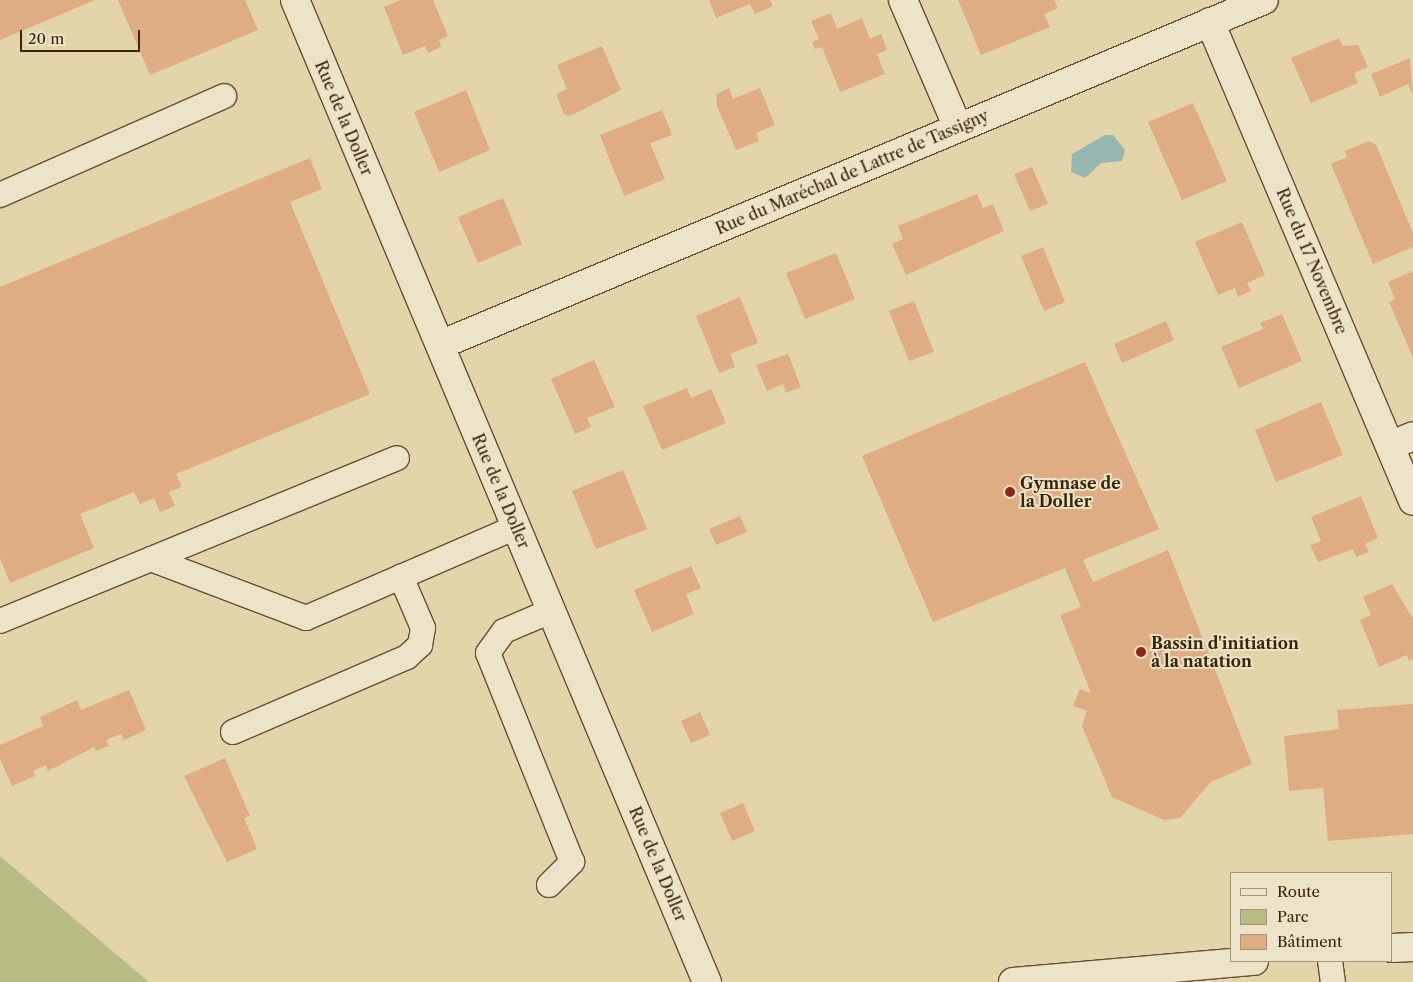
<!DOCTYPE html>
<html>
<head>
<meta charset="utf-8">
<style>
	body { margin:0 }
	#map { position:relative; width:1413px; height:982px; overflow:hidden; background:#e4d4aa; font-family:"Libre Caslon Text",serif }
	div>[style] { position:absolute }
	[style*='--x'] { left:calc(var(--x)*1px); top:calc(var(--y)*1px); width:calc(var(--w)*1px); rotate:calc(var(--a)*1deg) }
	.green>* { inset:0; background:#b9bb85 }
	.water>* { inset:0; background:#97b7b1 }
	.building>* { inset:0; background:#dfad83 }
	.roads { filter:drop-shadow(1px 0 #64512f) drop-shadow(-1px 0 #64512f) drop-shadow(0 1px #64512f) drop-shadow(0 -1px #64512f) }
	.service>* { height:24px; margin:-12px; padding:0 12px; transform-origin:12px; border-radius:12px; background:#ede3c8 }
	.minor>* { height:28px; margin:-14px; padding:0 14px; transform-origin:14px; border-radius:14px; background:#ede3c8 }
	.secondary>* { height:28px; margin:-14px; padding:0 14px; transform-origin:14px; border-radius:14px; background:#ede3c8 }
	.dots>* { width:14px; height:14px; translate:-50% -50%; box-sizing:border-box; border:2px solid #ede3c8; border-radius:50% }
	span { translate:-50% -50%; white-space:nowrap; text-align:center; line-height:1.15; -webkit-text-stroke:4px #ede3c8; paint-order:stroke }
	.street-label { font-size:16px; color:#3a2506 }
	.poi-label { font-size:16px; color:#3a2506; font-weight:700 }
	.left { translate:0 -50%; text-align:left }
	.legend { position:absolute; left:1230px; top:872px; width:162px; height:90px; box-sizing:border-box; background:#ede3c8; border:1px solid #a5977a; margin:0; padding:6px 9px; list-style:none; font-size:15px; color:#3a2506 }
	.legend li { display:flex; align-items:center; gap:10px; height:25px }
	.legend b { width:25px; border:1px solid #a5977a }
	.scale { position:absolute; left:20px; top:30px; width:120px; height:22px; box-sizing:border-box; border:2px solid #3a2506; border-top:0; padding-left:6px; font-size:15px; line-height:18px; white-space:nowrap; color:#3a2506; -webkit-text-stroke:4px #ede3c8; paint-order:stroke }
</style>
</head>
<body>
<div id="map">
	<div class="green">
		<div style="clip-path:polygon(0 856px,149px 982px,0 982px)"></div>
	</div>
	<div class="water">
		<div style="clip-path:polygon(1105px 135px,1113px 135px,1125px 150px,1122px 161px,1101px 163px,1085px 178px,1071px 172px,1072px 154px)"></div>
	</div>
	<div class="building">
		<div style="clip-path:polygon(0 0,95px 0,0 40px)"></div>
		<div style="clip-path:polygon(118px 0,245px 0,258px 30px,150px 75px)"></div>
		<div style="clip-path:polygon(400px 0,433px 0,448px 36px,439px 40px,441px 47px,428px 53px,425px 46px,403px 55px,384px 7px)"></div>
		<div style="clip-path:polygon(709px 0,770px 0,773px 6px,755px 14px,750px 4px,716px 18px)"></div>
		<div style="clip-path:polygon(958px 0,1054px 0,1058px 8px,1044px 14px,1050px 27px,981px 55px)"></div>
		<div style="clip-path:polygon(831px 13px,837px 29px,862px 18px,870px 39px,881px 34px,887px 50px,877px 54px,885px 74px,840px 92px,822px 47px,815px 49px,812px 42px,819px 39px,811px 21px)"></div>
		<div style="clip-path:polygon(1339px 38px,1343px 46px,1358px 45px,1368px 67px,1354px 73px,1358px 83px,1311px 103px,1291px 58px)"></div>
		<div style="clip-path:polygon(602px 46px,621px 90px,570px 116px,564px 114px,556px 94px,567px 89px,557px 65px)"></div>
		<div style="clip-path:polygon(1410px 58px,1413px 96px,1408px 84px,1380px 97px,1371px 74px)"></div>
		<div style="clip-path:polygon(729px 88px,733px 99px,760px 88px,775px 125px,756px 133px,759px 141px,736px 150px,717px 106px,716px 94px)"></div>
		<div style="clip-path:polygon(466px 90px,490px 150px,439px 172px,414px 112px)"></div>
		<div style="clip-path:polygon(1193px 103px,1227px 181px,1182px 200px,1148px 122px)"></div>
		<div style="clip-path:polygon(662px 110px,672px 135px,650px 143px,665px 179px,624px 196px,600px 135px)"></div>
		<div style="clip-path:polygon(1369px 141px,1376px 145px,1413px 233px,1413px 247px,1373px 264px,1331px 164px,1347px 157px,1345px 151px)"></div>
		<div style="clip-path:polygon(310px 158px,322px 189px,290px 202px,370px 394px,176px 474px,182px 487px,169px 492px,175px 506px,160px 512px,154px 498px,140px 504px,134px 492px,80px 514px,94px 548px,10px 583px,0 559px,0 287px)"></div>
		<div style="clip-path:polygon(1032px 167px,1048px 204px,1030px 211px,1014px 174px)"></div>
		<div style="clip-path:polygon(977px 194px,983px 208px,993px 204px,1004px 231px,906px 275px,892px 244px,903px 239px,898px 226px)"></div>
		<div style="clip-path:polygon(503px 198px,522px 244px,478px 263px,458px 217px)"></div>
		<div style="clip-path:polygon(1242px 222px,1265px 275px,1247px 283px,1251px 291px,1238px 297px,1235px 288px,1218px 295px,1195px 242px)"></div>
		<div style="clip-path:polygon(1043px 247px,1065px 302px,1044px 311px,1021px 256px)"></div>
		<div style="clip-path:polygon(836px 253px,855px 299px,805px 319px,786px 273px)"></div>
		<div style="clip-path:polygon(1413px 271px,1413px 358px,1389px 302px,1395px 299px,1388px 282px)"></div>
		<div style="clip-path:polygon(740px 297px,758px 343px,730px 354px,735px 367px,719px 373px,696px 316px)"></div>
		<div style="clip-path:polygon(914px 301px,934px 352px,909px 361px,889px 311px)"></div>
		<div style="clip-path:polygon(1282px 314px,1302px 361px,1239px 388px,1221px 347px,1263px 329px,1260px 323px)"></div>
		<div style="clip-path:polygon(1166px 321px,1174px 340px,1122px 363px,1114px 344px)"></div>
		<div style="clip-path:polygon(788px 354px,801px 387px,786px 393px,783px 384px,767px 391px,756px 365px)"></div>
		<div style="clip-path:polygon(594px 360px,615px 407px,587px 418px,591px 427px,575px 434px,551px 379px)"></div>
		<div style="clip-path:polygon(1085px 362px,1159px 529px,1083px 560px,1093px 582px,1168px 550px,1252px 764px,1211px 782px,1180px 818px,1164px 820px,1112px 797px,1082px 726px,1087px 711px,1073px 706px,1080px 689px,1091px 693px,1060px 615px,1081px 607px,1065px 568px,933px 622px,862px 456px)"></div>
		<div style="clip-path:polygon(687px 388px,691px 398px,711px 389px,726px 423px,662px 450px,643px 406px)"></div>
		<div style="clip-path:polygon(1321px 402px,1343px 455px,1276px 482px,1255px 430px)"></div>
		<div style="clip-path:polygon(623px 470px,647px 529px,596px 549px,572px 491px)"></div>
		<div style="clip-path:polygon(1361px 496px,1378px 538px,1365px 544px,1369px 552px,1356px 557px,1353px 549px,1318px 562px,1310px 545px,1321px 541px,1311px 517px)"></div>
		<div style="clip-path:polygon(740px 516px,747px 532px,716px 545px,709px 529px)"></div>
		<div style="clip-path:polygon(691px 566px,701px 588px,686px 594px,694px 614px,652px 632px,634px 590px)"></div>
		<div style="clip-path:polygon(1392px 584px,1413px 619px,1413px 659px,1409px 661px,1407px 655px,1379px 667px,1360px 620px,1371px 615px,1363px 597px)"></div>
		<div style="clip-path:polygon(129px 690px,146px 730px,124px 740px,121px 734px,106px 740px,109px 746px,96px 751px,94px 747px,48px 771px,46px 765px,33px 771px,35px 776px,12px 786px,0 759px,0 745px,43px 726px,40px 717px,77px 700px,81px 710px)"></div>
		<div style="clip-path:polygon(1413px 704px,1413px 834px,1328px 841px,1323px 788px,1289px 791px,1284px 736px,1339px 729px,1337px 710px)"></div>
		<div style="clip-path:polygon(700px 712px,710px 735px,691px 743px,681px 721px)"></div>
		<div style="clip-path:polygon(225px 758px,250px 816px,244px 818px,257px 849px,227px 862px,184px 776px)"></div>
		<div style="clip-path:polygon(743px 803px,755px 831px,732px 841px,720px 813px)"></div>
	</div>
	<div class="roads">
		<div class="service">
			<div style="--x:0;--y:195;--w:245;--a:-23.8"></div>
			<div style="--x:151;--y:559;--w:166;--a:20.8"></div>
			<div style="--x:306;--y:618;--w:229;--a:-23.4"></div>
			<div style="--x:0;--y:621;--w:429;--a:-22.3"></div>
			<div style="--x:233;--y:732;--w:189;--a:-23.3"></div>
			<div style="--x:407;--y:657;--w:18;--a:-43"></div>
			<div style="--x:420;--y:645;--w:17;--a:-80"></div>
			<div style="--x:423;--y:628;--w:56;--a:-113.3"></div>
			<div style="--x:549;--y:885;--w:33;--a:-45"></div>
			<div style="--x:572;--y:862;--w:225;--a:-111.9"></div>
			<div style="--x:488;--y:653;--w:27;--a:-54"></div>
			<div style="--x:504;--y:631;--w:51;--a:-23.1"></div>
			<div style="--x:1330;--y:961;--w:21;--a:82"></div>
		</div>
		<div class="minor">
			<div style="--x:295;--y:0;--w:1065;--a:67.24"></div>
			<div style="--x:903;--y:0;--w:139;--a:66.7"></div>
			<div style="--x:1210;--y:22;--w:520;--a:67.03"></div>
			<div style="--x:440;--y:345;--w:893;--a:-22.72"></div>
			<div style="--x:1390;--y:446;--w:25;--a:-23"></div>
		</div>
		<div class="secondary">
			<div style="--x:1392;--y:948;--w:21;--a:-3"></div>
			<div style="--x:1013;--y:982;--w:242;--a:-5"></div>
		</div>
	</div>
	<div class="dots">
		<div style="left:1010px;top:492px;background:#8f2418"></div>
		<div style="left:1141px;top:652px;background:#8f2418"></div>
	</div>
	<div class="street-label">
		<span style="left:344px;top:118px;rotate:67deg">Rue de la Doller</span>
		<span style="left:852px;top:172px;rotate:-23deg">Rue du Maréchal de Lattre de Tassigny</span>
		<span style="left:1312px;top:261px;rotate:67deg">Rue du 17 Novembre</span>
		<span style="left:501px;top:491px;rotate:67deg">Rue de la Doller</span>
		<span style="left:658px;top:864px;rotate:67deg">Rue de la Doller</span>
	</div>
	<div class="poi-label">
		<span class="left" style="left:1020px;top:492px">Gymnase de<br>la Doller</span>
		<span class="left" style="left:1151px;top:652px">Bassin d'initiation<br>à la natation</span>
	</div>
	<ul class="legend">
	<li><b style="height:6px;background:#ede3c8"></b>Route</li>
	<li><b style="height:14px;background:#b9bb85"></b>Parc</li>
	<li><b style="height:14px;background:#dfad83"></b>Bâtiment</li>
	</ul>
	<div class="scale">20 m</div>
</div>
</body>
</html>
